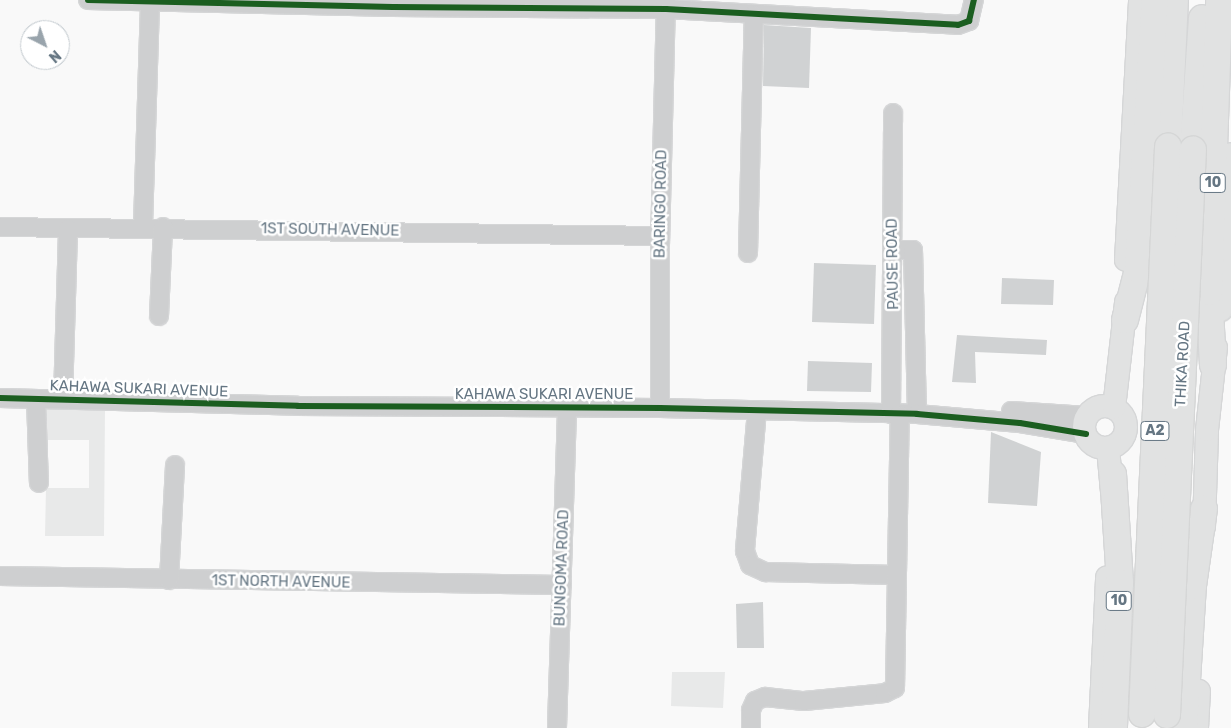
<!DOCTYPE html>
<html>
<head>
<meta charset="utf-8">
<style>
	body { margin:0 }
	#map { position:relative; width:1231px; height:728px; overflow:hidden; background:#f9f9f9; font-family:Rubik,sans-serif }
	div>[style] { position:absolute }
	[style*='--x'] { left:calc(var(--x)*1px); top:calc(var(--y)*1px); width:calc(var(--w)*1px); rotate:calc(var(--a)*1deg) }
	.built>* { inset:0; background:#e8e9e9 }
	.building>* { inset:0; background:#d0d2d3 }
	.roads { filter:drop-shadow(1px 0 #d5d6d7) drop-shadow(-1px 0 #d5d6d7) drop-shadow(0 1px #d5d6d7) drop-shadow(0 -1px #d5d6d7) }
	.minor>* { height:18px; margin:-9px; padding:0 9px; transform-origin:9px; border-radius:9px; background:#cecfd0 }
	.major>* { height:22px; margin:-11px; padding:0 11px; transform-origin:11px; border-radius:11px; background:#e1e2e2 }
	.major>.ring { margin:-11px; padding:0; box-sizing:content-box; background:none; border:22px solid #e1e2e2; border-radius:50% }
	.highway>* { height:26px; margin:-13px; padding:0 13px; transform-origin:13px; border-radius:13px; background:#e1e2e2 }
	.bridges { filter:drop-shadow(1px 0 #d5d6d6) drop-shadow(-1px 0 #d5d6d6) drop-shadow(0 1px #d5d6d6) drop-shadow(0 -1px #d5d6d6) }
	.highway-bridge>* { height:26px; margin:-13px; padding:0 13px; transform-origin:13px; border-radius:13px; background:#e1e2e2 }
	.cycleway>* { height:6px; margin:-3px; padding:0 3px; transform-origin:3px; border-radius:3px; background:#1b5e20 }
	span { translate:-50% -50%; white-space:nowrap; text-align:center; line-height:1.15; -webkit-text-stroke:5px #fff; paint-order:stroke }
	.shield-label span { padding:1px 4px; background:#fff; border:1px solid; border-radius:4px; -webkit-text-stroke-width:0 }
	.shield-label { font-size:14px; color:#657683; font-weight:700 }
	.street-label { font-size:15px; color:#657683 }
	.north { position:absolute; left:20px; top:20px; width:50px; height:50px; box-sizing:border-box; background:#fff; border:1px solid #c1c8cd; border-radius:50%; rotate:139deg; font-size:14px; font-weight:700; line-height:20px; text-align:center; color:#657683 }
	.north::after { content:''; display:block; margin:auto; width:18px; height:22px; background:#99a4ac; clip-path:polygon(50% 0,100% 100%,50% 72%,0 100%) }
</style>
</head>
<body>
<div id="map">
	<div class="built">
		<div style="clip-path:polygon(47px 408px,105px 409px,104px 536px,45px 536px,46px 488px,89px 488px,89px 440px,46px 440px)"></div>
		<div style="clip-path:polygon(672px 672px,725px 672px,723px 708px,671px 706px)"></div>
	</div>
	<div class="building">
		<div style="clip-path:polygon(764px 25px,811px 28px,809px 88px,763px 86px)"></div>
		<div style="clip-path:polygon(814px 263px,876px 265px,874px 324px,812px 322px)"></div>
		<div style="clip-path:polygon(1002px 278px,1054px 280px,1053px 305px,1001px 304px)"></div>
		<div style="clip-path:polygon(957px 335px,1047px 340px,1046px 355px,975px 352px,976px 383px,952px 382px)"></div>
		<div style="clip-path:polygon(808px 361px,872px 363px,871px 392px,807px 391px)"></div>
		<div style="clip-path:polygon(991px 432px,1041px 452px,1037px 506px,988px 503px)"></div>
		<div style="clip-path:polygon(763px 602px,764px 648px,737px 648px,736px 604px)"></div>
	</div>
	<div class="roads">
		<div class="minor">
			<div style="--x:88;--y:0;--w:305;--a:1.3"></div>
			<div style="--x:393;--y:7;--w:273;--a:0.4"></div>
			<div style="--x:666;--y:9;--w:292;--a:3.1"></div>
			<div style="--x:958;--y:25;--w:12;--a:-20"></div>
			<div style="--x:969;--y:21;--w:22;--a:-77"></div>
			<div style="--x:143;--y:226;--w:225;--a:-88.2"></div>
			<div style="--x:0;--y:227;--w:660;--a:0.78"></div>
			<div style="--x:892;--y:250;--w:21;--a:0"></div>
			<div style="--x:913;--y:250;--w:164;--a:88.6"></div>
			<div style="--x:748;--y:253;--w:238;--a:-88.6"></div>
			<div style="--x:159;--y:316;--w:89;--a:-87.4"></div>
			<div style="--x:0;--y:398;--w:298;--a:1.5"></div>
			<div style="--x:298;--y:406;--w:362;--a:0.3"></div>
			<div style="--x:660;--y:408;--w:257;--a:1.3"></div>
			<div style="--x:917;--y:414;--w:103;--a:5"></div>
			<div style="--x:1020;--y:423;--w:67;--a:9.5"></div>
			<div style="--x:36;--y:399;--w:84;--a:88"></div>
			<div style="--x:63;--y:399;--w:170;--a:-88.3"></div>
			<div style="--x:660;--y:408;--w:163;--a:-90"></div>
			<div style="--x:660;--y:245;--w:245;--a:-88.6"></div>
			<div style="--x:757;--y:410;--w:142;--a:94.9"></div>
			<div style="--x:745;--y:551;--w:15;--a:70"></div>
			<div style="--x:750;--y:565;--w:17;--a:25"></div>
			<div style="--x:765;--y:572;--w:132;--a:1.3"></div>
			<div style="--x:1011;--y:411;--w:76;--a:3.8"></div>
			<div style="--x:891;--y:414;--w:301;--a:-89.6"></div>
			<div style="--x:0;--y:576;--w:562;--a:0.92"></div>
			<div style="--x:169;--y:580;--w:115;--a:-87"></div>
			<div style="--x:557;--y:728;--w:319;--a:-88.2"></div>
			<div style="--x:751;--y:728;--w:18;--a:-90"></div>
			<div style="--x:751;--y:710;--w:10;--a:-66"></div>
			<div style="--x:755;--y:701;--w:11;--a:-22"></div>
			<div style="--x:765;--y:697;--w:39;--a:6"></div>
			<div style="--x:804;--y:701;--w:81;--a:-5.6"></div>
			<div style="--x:885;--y:693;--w:11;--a:-27"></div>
			<div style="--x:895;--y:688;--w:273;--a:-89"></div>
		</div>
		<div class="major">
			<div style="--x:1126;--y:260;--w:260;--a:-86.9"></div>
			<div style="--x:1221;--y:310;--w:156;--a:-86.3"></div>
			<div class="ring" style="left:1084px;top:406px;width:20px;height:20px"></div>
			<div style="--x:1114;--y:408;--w:107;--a:-83.5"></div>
			<div style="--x:1108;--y:448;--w:44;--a:84.8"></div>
			<div style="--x:1204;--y:527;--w:97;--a:-88.2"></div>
			<div style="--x:1207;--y:430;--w:83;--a:-83.8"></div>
			<div style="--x:1100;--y:728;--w:151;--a:-87.3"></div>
			<div style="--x:1197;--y:728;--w:37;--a:-87"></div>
		</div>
		<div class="highway">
			<div style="--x:1168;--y:147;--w:147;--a:-87.3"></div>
			<div style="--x:1193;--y:150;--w:132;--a:-86.1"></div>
			<div style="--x:1125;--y:320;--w:53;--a:-75.7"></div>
			<div style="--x:1138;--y:269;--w:270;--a:-86.4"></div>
			<div style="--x:1213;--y:365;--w:73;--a:-93.1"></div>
			<div style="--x:1209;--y:292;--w:292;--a:-88"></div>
			<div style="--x:1113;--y:474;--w:109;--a:86.3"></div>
			<div style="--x:1120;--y:583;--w:145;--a:92.4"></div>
			<div style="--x:1184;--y:728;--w:142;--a:-86.4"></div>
			<div style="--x:1193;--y:586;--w:78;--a:-81.9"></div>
		</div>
	</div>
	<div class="bridges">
		<div class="highway-bridge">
			<div style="--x:1142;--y:714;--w:568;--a:-87.37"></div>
			<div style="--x:1167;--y:715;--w:566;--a:-87.37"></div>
		</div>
	</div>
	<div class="cycleway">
		<div style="--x:88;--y:0;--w:305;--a:1.3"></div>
		<div style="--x:393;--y:7;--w:273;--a:0.4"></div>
		<div style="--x:666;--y:9;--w:292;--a:3.1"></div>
		<div style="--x:958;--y:25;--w:12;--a:-20"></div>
		<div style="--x:969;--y:21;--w:22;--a:-77"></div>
		<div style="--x:0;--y:398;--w:298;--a:1.5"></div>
		<div style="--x:298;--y:406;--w:362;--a:0.3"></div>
		<div style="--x:660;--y:408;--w:257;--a:1.3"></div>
		<div style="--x:917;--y:414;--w:103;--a:5"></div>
		<div style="--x:1020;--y:423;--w:67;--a:9.5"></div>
	</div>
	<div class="shield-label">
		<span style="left:1213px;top:183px">10</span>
		<span style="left:1155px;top:431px">A2</span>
		<span style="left:1119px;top:601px">10</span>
	</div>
	<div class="street-label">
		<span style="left:661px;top:204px;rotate:-89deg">BARINGO ROAD</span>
		<span style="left:330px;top:230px;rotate:1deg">1ST SOUTH AVENUE</span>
		<span style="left:893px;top:264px;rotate:-91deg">PAUSE ROAD</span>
		<span style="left:1183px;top:364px;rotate:-87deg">THIKA ROAD</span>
		<span style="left:139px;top:389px;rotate:2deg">KAHAWA SUKARI AVENUE</span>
		<span style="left:544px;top:395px">KAHAWA SUKARI AVENUE</span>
		<span style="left:562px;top:568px;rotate:-88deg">BUNGOMA ROAD</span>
		<span style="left:281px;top:582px;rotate:1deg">1ST NORTH AVENUE</span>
	</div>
	<div class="north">N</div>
</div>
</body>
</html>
